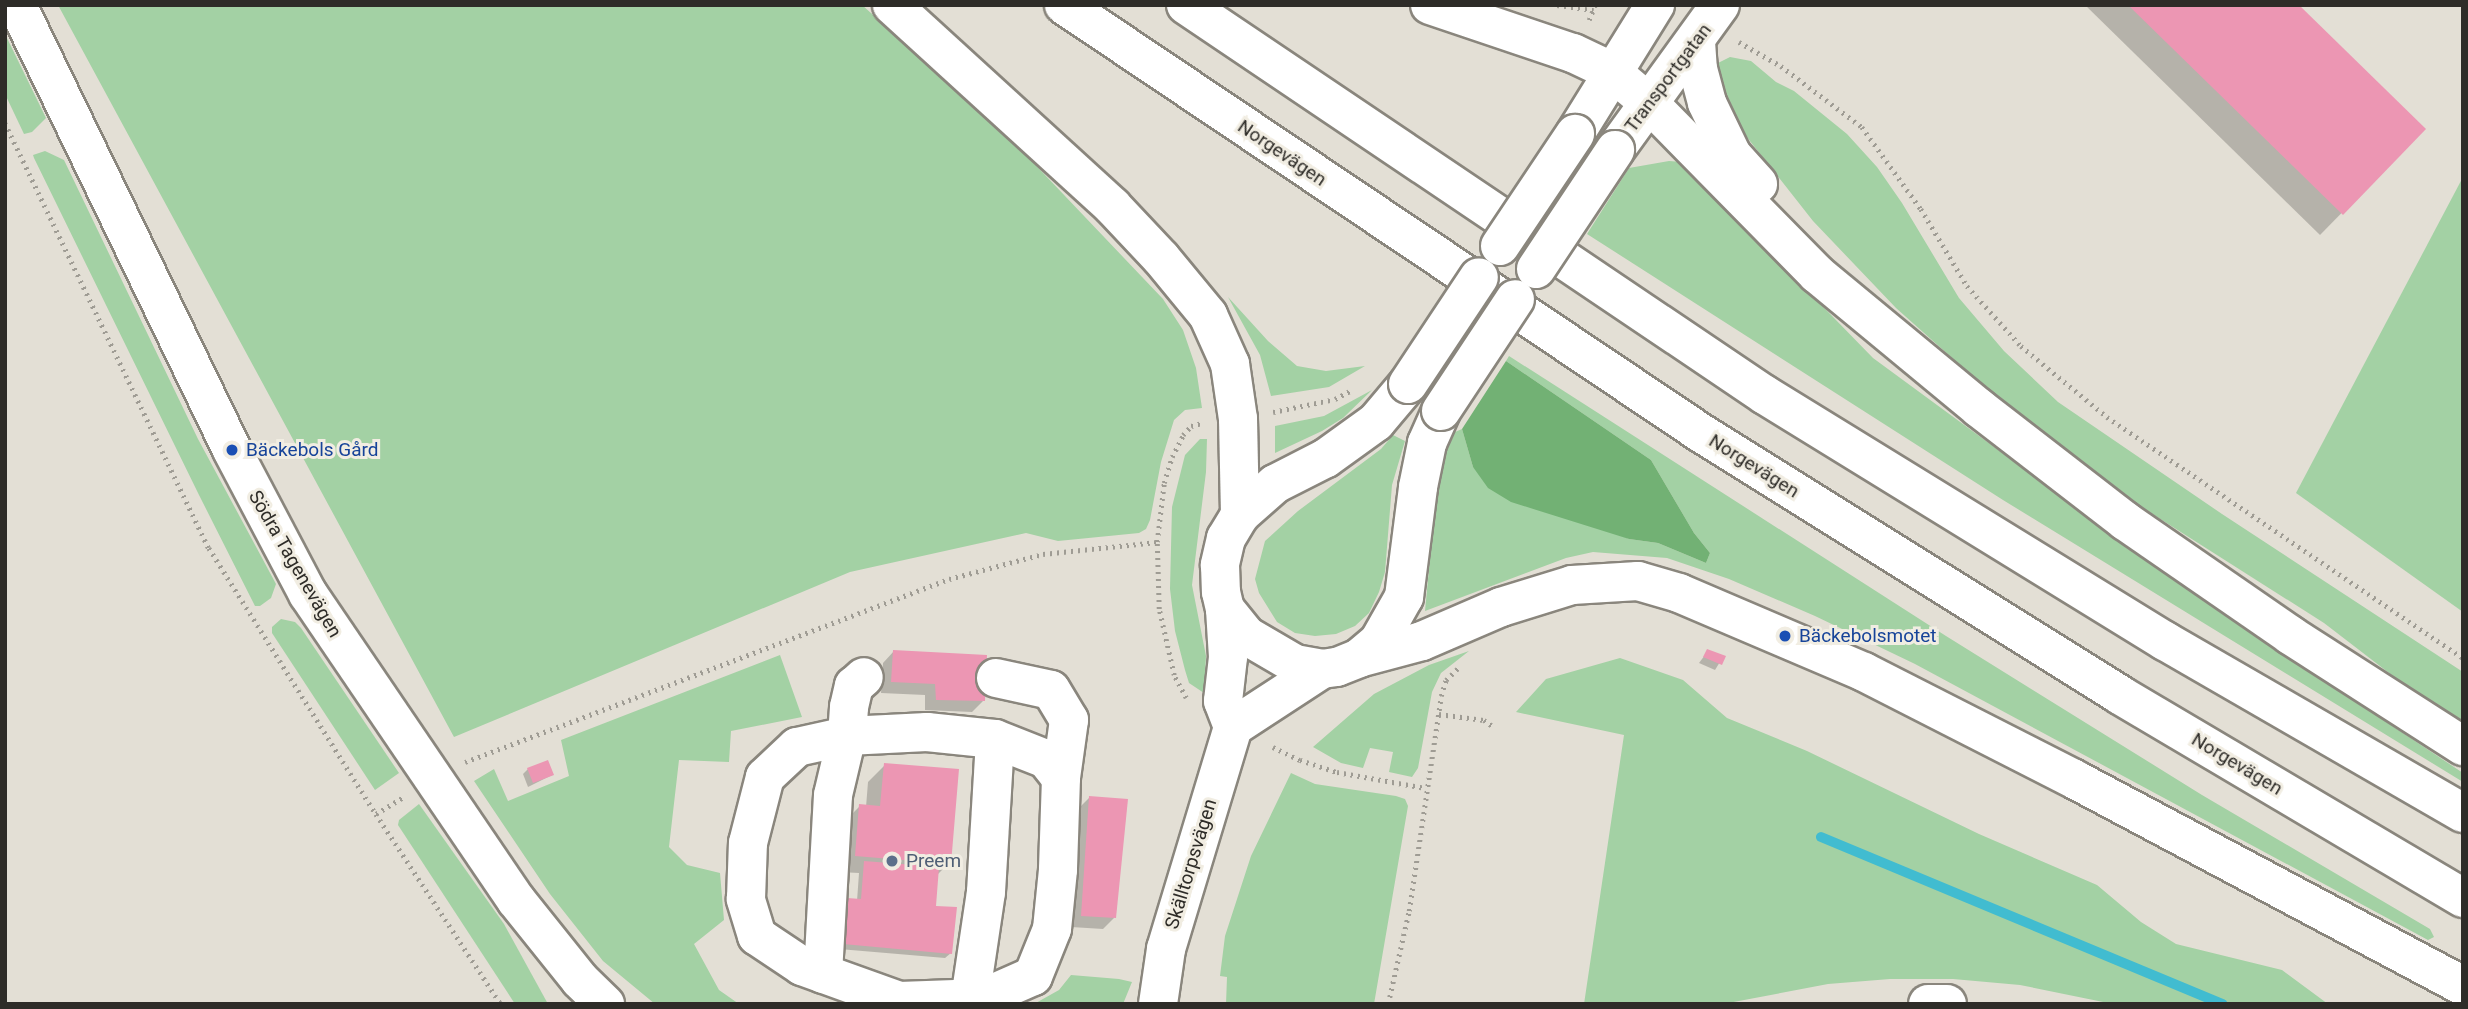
<!DOCTYPE html>
<html>
<head>
<meta charset="utf-8">
<style>
	body { margin:0 }
	#map { position:relative; width:2468px; height:1009px; overflow:hidden; background:#e3dfd5; font-family:Roboto,sans-serif }
	div>[style] { position:absolute }
	[style*='--x'] { left:calc(var(--x)*1px); top:calc(var(--y)*1px); width:calc(var(--w)*1px); rotate:calc(var(--a)*1deg) }
	.green>* { inset:0; background:#a3d1a4 }
	.forest>* { inset:0; background:#72b174 }
	.shadow>* { inset:0; background:#0003 }
	.stream>* { height:10px; margin:-5px; padding:0 5px; transform-origin:5px; border-radius:5px; background:#41bcd0 }
	.building>* { inset:0; background:#ec96b3 }
	.path>* { height:4.5px; margin-top:-2.25px; transform-origin:0; background:repeating-linear-gradient(90deg,#9f9c94 0 2px,transparent 0 7px) }
	.roads { filter:drop-shadow(2px 0 #8a867d) drop-shadow(-2px 0 #8a867d) drop-shadow(0 2px #8a867d) drop-shadow(0 -2px #8a867d) }
	.minor>* { height:38px; margin:-19px; padding:0 19px; transform-origin:19px; border-radius:19px; background:#fff }
	.highway>* { height:38px; margin:-19px; padding:0 19px; transform-origin:19px; border-radius:19px; background:#fff }
	.bridges { filter:drop-shadow(2px 0 #8a867d) drop-shadow(-2px 0 #8a867d) drop-shadow(0 2px #8a867d) drop-shadow(0 -2px #8a867d) }
	.minor-bridge>* { height:38px; margin:-19px; padding:0 19px; transform-origin:19px; border-radius:19px; background:#fff }
	.dots>* { width:19px; height:19px; translate:-50% -50%; box-sizing:border-box; border:4px solid #f1ede2; border-radius:50% }
	span { translate:-50% -50%; white-space:nowrap; text-align:center; line-height:1.15; -webkit-text-stroke:6px #f1ede2; paint-order:stroke }
	.street-label { font-size:19px; color:#2e2c28 }
	.transit-label { font-size:19px; color:#164399 }
	.left { translate:0 -50%; text-align:left }
	.service-label { font-size:19px; color:#4e5e75 }
	.frame { position:absolute; inset:0; border:7px solid #2e2c28; pointer-events:none }
</style>
</head>
<body>
<div id="map">
	<div class="green">
		<div style="clip-path:polygon(58px 5px,862px 5px,1007px 135px,1163px 299px,1183px 330px,1196px 368px,1202px 408px,1185px 410px,1174px 420px,1161px 462px,1150px 520px,1146px 529px,1139px 533px,1058px 541px,1026px 533px,850px 572px,454px 737px)"></div>
		<div style="clip-path:polygon(5px 34px,46px 118px,32px 132px,24px 134px,5px 94px)"></div>
		<div style="clip-path:polygon(1730px 57px,1751px 61px,1776px 82px,1794px 91px,1847px 134px,1877px 167px,1902px 203px,1959px 298px,2004px 351px,2058px 402px,2222px 514px,2463px 672px,2463px 722px,2419px 696px,2324px 623px,2132px 501px,2078px 464px,1997px 398px,1896px 308px,1813px 221px,1731px 117px,1720px 91px,1718px 63px)"></div>
		<div style="clip-path:polygon(45px 151px,64px 160px,198px 439px,276px 584px,271px 598px,260px 606px,255px 606px,199px 495px,34px 158px,33px 155px)"></div>
		<div style="clip-path:polygon(1669px 161px,1682px 162px,1873px 358px,2190px 591px,2463px 773px,2463px 782px,2003px 500px,1587px 234px,1629px 168px)"></div>
		<div style="clip-path:polygon(2463px 177px,2463px 612px,2296px 493px)"></div>
		<div style="clip-path:polygon(1228px 297px,1268px 341px,1297px 366px,1326px 371px,1365px 366px,1329px 387px,1271px 396px,1260px 355px)"></div>
		<div style="clip-path:polygon(1509px 356px,1946px 636px,2202px 795px,2430px 929px,2434px 937px,2428px 940px,1915px 664px,1815px 616px,1729px 579px,1667px 558px,1593px 552px,1566px 558px,1425px 611px,1435px 506px,1443px 459px,1455px 432px,1462px 429px,1473px 467px,1629px 539px,1658px 543px,1706px 563px,1710px 553px,1694px 533px,1651px 460px,1506px 361px)"></div>
		<div style="clip-path:polygon(1372px 390px,1343px 418px,1322px 431px,1275px 453px,1275px 426px,1324px 416px)"></div>
		<div style="clip-path:polygon(1393px 435px,1405px 441px,1392px 485px,1385px 572px,1379px 592px,1369px 613px,1355px 626px,1336px 634px,1315px 636px,1295px 633px,1277px 622px,1259px 593px,1255px 579px,1265px 541px,1298px 511px,1381px 449px)"></div>
		<div style="clip-path:polygon(1200px 439px,1207px 439px,1206px 472px,1192px 585px,1206px 656px,1204px 693px,1189px 683px,1185px 670px,1175px 631px,1170px 589px,1172px 507px,1185px 455px)"></div>
		<div style="clip-path:polygon(281px 619px,295px 622px,301px 628px,399px 773px,375px 790px,272px 633px,272px 627px)"></div>
		<div style="clip-path:polygon(1469px 651px,1441px 673px,1432px 692px,1418px 768px,1412px 777px,1389px 772px,1393px 752px,1370px 748px,1363px 768px,1341px 763px,1313px 747px,1374px 694px,1429px 665px)"></div>
		<div style="clip-path:polygon(780px 655px,802px 717px,731px 731px,729px 762px,679px 760px,669px 847px,687px 865px,720px 873px,724px 920px,694px 944px,719px 990px,739px 1004px,655px 1004px,603px 961px,550px 894px,474px 781px,494px 769px,508px 801px,569px 776px,561px 740px)"></div>
		<div style="clip-path:polygon(1620px 658px,1683px 680px,1727px 718px,1807px 751px,1979px 834px,2097px 885px,2141px 922px,2176px 944px,2282px 970px,2328px 1004px,2113px 1004px,2020px 985px,1953px 979px,1890px 979px,1828px 984px,1723px 1004px,1584px 1004px,1624px 735px,1516px 712px,1546px 679px)"></div>
		<div style="clip-path:polygon(1291px 773px,1315px 784px,1396px 796px,1405px 799px,1408px 806px,1374px 1004px,1226px 1004px,1227px 977px,1220px 976px,1225px 936px,1251px 856px)"></div>
		<div style="clip-path:polygon(419px 804px,504px 924px,548px 1004px,515px 1004px,398px 825px,399px 820px)"></div>
		<div style="clip-path:polygon(1071px 975px,1119px 979px,1132px 982px,1123px 1004px,1034px 1004px,1059px 990px)"></div>
	</div>
	<div class="forest">
		<div style="clip-path:polygon(1506px 361px,1651px 460px,1694px 533px,1710px 553px,1706px 563px,1658px 543px,1629px 539px,1511px 502px,1488px 488px,1473px 467px,1462px 429px)"></div>
	</div>
	<div class="shadow">
		<div style="clip-path:polygon(2085px 5px,2297px 5px,2424px 129px,2320px 235px)"></div>
		<div style="clip-path:polygon(894px 651px,983px 701px,972px 712px,925px 710px,925px 695px,881px 693px,883px 663px)"></div>
		<div style="clip-path:polygon(1708px 651px,1723px 657px,1715px 670px,1699px 663px)"></div>
		<div style="clip-path:polygon(885px 765px,949px 863px,937px 875px,934px 907px,951px 953px,945px 958px,839px 949px,842px 905px,847px 900px,857px 901px,859px 873px,839px 872px,843px 823px,860px 806px,866px 807px,868px 782px)"></div>
		<div style="clip-path:polygon(528px 769px,552px 775px,528px 787px,523px 774px)"></div>
		<div style="clip-path:polygon(1090px 797px,1114px 918px,1103px 929px,1071px 927px,1078px 809px)"></div>
	</div>
	<div class="stream">
		<div style="--x:1821;--y:837;--w:435;--a:22.6"></div>
	</div>
	<div class="building">
		<div style="clip-path:polygon(2128px 5px,2299px 5px,2426px 129px,2343px 215px)"></div>
		<div style="clip-path:polygon(1707px 649px,1726px 656px,1722px 665px,1703px 657px)"></div>
		<div style="clip-path:polygon(893px 650px,987px 655px,985px 701px,936px 700px,935px 684px,891px 682px)"></div>
		<div style="clip-path:polygon(548px 760px,554px 775px,533px 783px,527px 768px)"></div>
		<div style="clip-path:polygon(884px 763px,959px 769px,951px 864px,855px 856px,859px 804px,880px 806px)"></div>
		<div style="clip-path:polygon(1089px 796px,1128px 799px,1116px 918px,1081px 916px)"></div>
		<div style="clip-path:polygon(864px 861px,939px 867px,936px 906px,957px 907px,952px 954px,843px 944px,847px 898px,861px 899px)"></div>
	</div>
	<div class="path">
		<div style="--x:1557;--y:5;--w:37;--a:8"></div>
		<div style="--x:1589;--y:20;--w:16;--a:-68"></div>
		<div style="--x:1739;--y:42;--w:48;--a:29.7"></div>
		<div style="--x:1781;--y:66;--w:101;--a:37"></div>
		<div style="--x:1862;--y:127;--w:101;--a:54.3"></div>
		<div style="--x:1921;--y:209;--w:90;--a:59.1"></div>
		<div style="--x:1967;--y:286;--w:81;--a:48"></div>
		<div style="--x:2021;--y:346;--w:112;--a:39.5"></div>
		<div style="--x:2107;--y:417;--w:430;--a:34.1"></div>
		<div style="--x:5;--y:123;--w:471;--a:64.4"></div>
		<div style="--x:209;--y:548;--w:314;--a:57.9"></div>
		<div style="--x:376;--y:814;--w:227;--a:56.7"></div>
		<div style="--x:1273;--y:412;--w:63;--a:-11.8"></div>
		<div style="--x:1335;--y:399;--w:19;--a:-28"></div>
		<div style="--x:1186;--y:698;--w:26;--a:-118"></div>
		<div style="--x:1174;--y:675;--w:68;--a:-102.8"></div>
		<div style="--x:1159;--y:609;--w:67;--a:-91.7"></div>
		<div style="--x:1157;--y:542;--w:59;--a:-83.2"></div>
		<div style="--x:1164;--y:483;--w:27;--a:-73"></div>
		<div style="--x:1172;--y:457;--w:25;--a:-63"></div>
		<div style="--x:1183;--y:435;--w:12;--a:-48"></div>
		<div style="--x:1191;--y:426;--w:11;--a:-15"></div>
		<div style="--x:1439;--y:714;--w:45;--a:7.6"></div>
		<div style="--x:1484;--y:720;--w:12;--a:35"></div>
		<div style="--x:1273;--y:747;--w:30;--a:26"></div>
		<div style="--x:1300;--y:760;--w:39;--a:18"></div>
		<div style="--x:1337;--y:772;--w:90;--a:10.2"></div>
		<div style="--x:465;--y:762;--w:517;--a:-20.71"></div>
		<div style="--x:949;--y:579;--w:97;--a:-14.9"></div>
		<div style="--x:1043;--y:554;--w:115;--a:-6"></div>
		<div style="--x:376;--y:814;--w:31;--a:-32"></div>
		<div style="--x:1388;--y:1004;--w:95;--a:-77.3"></div>
		<div style="--x:1409;--y:911;--w:217;--a:-81.5"></div>
		<div style="--x:1441;--y:696;--w:17;--a:-73"></div>
		<div style="--x:1446;--y:680;--w:17;--a:-45"></div>
	</div>
	<div class="roads">
		<div class="minor">
			<div style="--x:17;--y:5;--w:494;--a:64.2"></div>
			<div style="--x:232;--y:450;--w:163;--a:62.2"></div>
			<div style="--x:308;--y:594;--w:370;--a:55.8"></div>
			<div style="--x:516;--y:900;--w:102;--a:51.3"></div>
			<div style="--x:580;--y:980;--w:35;--a:44"></div>
			<div style="--x:1575;--y:134;--w:152;--a:-58.2"></div>
			<div style="--x:1615;--y:150;--w:179;--a:-54.1"></div>
			<div style="--x:1408;--y:384;--w:50;--a:130.1"></div>
			<div style="--x:1376;--y:422;--w:62;--a:144.2"></div>
			<div style="--x:1326;--y:458;--w:57;--a:153"></div>
			<div style="--x:1275;--y:484;--w:47;--a:138.5"></div>
			<div style="--x:1240;--y:515;--w:27;--a:121"></div>
			<div style="--x:1226;--y:538;--w:28;--a:103"></div>
			<div style="--x:1220;--y:565;--w:27;--a:88"></div>
			<div style="--x:1221;--y:592;--w:17;--a:77"></div>
			<div style="--x:1225;--y:609;--w:35;--a:51"></div>
			<div style="--x:1247;--y:636;--w:56;--a:30.3"></div>
			<div style="--x:1295;--y:664;--w:27;--a:10"></div>
			<div style="--x:1322;--y:669;--w:15;--a:-8"></div>
			<div style="--x:1337;--y:667;--w:24;--a:-22"></div>
			<div style="--x:1359;--y:658;--w:26;--a:-40"></div>
			<div style="--x:1379;--y:641;--w:51;--a:-60.4"></div>
			<div style="--x:1404;--y:597;--w:111;--a:-82.7"></div>
			<div style="--x:1418;--y:487;--w:45;--a:-78.4"></div>
			<div style="--x:1427;--y:443;--w:35;--a:-66"></div>
			<div style="--x:996;--y:678;--w:56;--a:12.3"></div>
			<div style="--x:1051;--y:690;--w:35;--a:59"></div>
			<div style="--x:1069;--y:720;--w:59;--a:97.9"></div>
			<div style="--x:1061;--y:778;--w:92;--a:91.9"></div>
			<div style="--x:1058;--y:870;--w:59;--a:95.8"></div>
			<div style="--x:1052;--y:929;--w:51;--a:112"></div>
			<div style="--x:1033;--y:976;--w:55;--a:156.3"></div>
			<div style="--x:983;--y:998;--w:84;--a:178"></div>
			<div style="--x:899;--y:1001;--w:103;--a:-160.2"></div>
			<div style="--x:802;--y:966;--w:54;--a:-146.3"></div>
			<div style="--x:757;--y:936;--w:39;--a:-107"></div>
			<div style="--x:746;--y:899;--w:56;--a:-88"></div>
			<div style="--x:748;--y:843;--w:68;--a:-75.6"></div>
			<div style="--x:765;--y:777;--w:44;--a:-43.2"></div>
			<div style="--x:797;--y:747;--w:51;--a:-12.4"></div>
			<div style="--x:847;--y:736;--w:80;--a:-2.9"></div>
			<div style="--x:927;--y:732;--w:68;--a:5.9"></div>
			<div style="--x:995;--y:739;--w:55;--a:21.4"></div>
			<div style="--x:1046;--y:759;--w:24;--a:52"></div>
			<div style="--x:1233;--y:727;--w:106;--a:-33.1"></div>
			<div style="--x:823;--y:974;--w:179;--a:-86.8"></div>
			<div style="--x:833;--y:795;--w:61;--a:-76.7"></div>
			<div style="--x:847;--y:736;--w:29;--a:-86"></div>
			<div style="--x:849;--y:707;--w:22;--a:-77"></div>
			<div style="--x:854;--y:686;--w:13;--a:-42"></div>
			<div style="--x:970;--y:999;--w:108;--a:-81.5"></div>
			<div style="--x:986;--y:892;--w:153;--a:-86.6"></div>
			<div style="--x:1158;--y:1004;--w:56;--a:-81.7"></div>
			<div style="--x:1166;--y:949;--w:232;--a:-73.2"></div>
			<div style="--x:1233;--y:727;--w:28;--a:-111"></div>
			<div style="--x:1223;--y:701;--w:44;--a:-83.5"></div>
			<div style="--x:1228;--y:657;--w:48;--a:-93.6"></div>
			<div style="--x:1928;--y:1004;--w:19;--a:0"></div>
		</div>
		<div class="highway">
			<div style="--x:892;--y:5;--w:298;--a:42.4"></div>
			<div style="--x:1112;--y:206;--w:71;--a:46.7"></div>
			<div style="--x:1161;--y:258;--w:74;--a:50.5"></div>
			<div style="--x:1208;--y:315;--w:54;--a:65.8"></div>
			<div style="--x:1230;--y:364;--w:56;--a:81.7"></div>
			<div style="--x:1238;--y:419;--w:96;--a:88.8"></div>
			<div style="--x:1064;--y:5;--w:767;--a:33.9"></div>
			<div style="--x:1701;--y:433;--w:494;--a:32"></div>
			<div style="--x:2120;--y:695;--w:399;--a:30.6"></div>
			<div style="--x:1186;--y:5;--w:698;--a:33.96"></div>
			<div style="--x:1765;--y:395;--w:470;--a:31.6"></div>
			<div style="--x:2165;--y:641;--w:344;--a:30"></div>
			<div style="--x:1430;--y:5;--w:151;--a:18.6"></div>
			<div style="--x:1573;--y:53;--w:42;--a:25.3"></div>
			<div style="--x:1611;--y:71;--w:50;--a:40.1"></div>
			<div style="--x:1649;--y:103;--w:240;--a:45.5"></div>
			<div style="--x:1817;--y:274;--w:210;--a:39.6"></div>
			<div style="--x:1979;--y:408;--w:185;--a:37.7"></div>
			<div style="--x:2125;--y:521;--w:201;--a:34.6"></div>
			<div style="--x:2290;--y:635;--w:206;--a:32.7"></div>
			<div style="--x:1696;--y:42;--w:27;--a:86"></div>
			<div style="--x:1698;--y:69;--w:35;--a:75"></div>
			<div style="--x:1707;--y:103;--w:58;--a:64.3"></div>
			<div style="--x:1732;--y:155;--w:39;--a:48"></div>
			<div style="--x:1359;--y:658;--w:65;--a:-15.1"></div>
			<div style="--x:1422;--y:641;--w:86;--a:-23.3"></div>
			<div style="--x:1501;--y:607;--w:74;--a:-17.2"></div>
			<div style="--x:1572;--y:585;--w:66;--a:-3.5"></div>
			<div style="--x:1638;--y:581;--w:43;--a:16.3"></div>
			<div style="--x:1679;--y:593;--w:201;--a:23.1"></div>
			<div style="--x:1864;--y:672;--w:236;--a:27"></div>
			<div style="--x:2074;--y:779;--w:441;--a:28"></div>
		</div>
	</div>
	<div class="bridges">
		<div class="minor-bridge">
			<div style="--x:1500;--y:246;--w:135;--a:-56.2"></div>
			<div style="--x:1536;--y:269;--w:143;--a:-56.4"></div>
			<div style="--x:1408;--y:384;--w:128;--a:-56.4"></div>
			<div style="--x:1441;--y:411;--w:134;--a:-56.5"></div>
		</div>
	</div>
	<div class="dots">
		<div style="left:232px;top:450px;background:#1a4fb4"></div>
		<div style="left:1785px;top:636px;background:#1a4fb4"></div>
		<div style="left:892px;top:861px;background:#5c6f8a"></div>
	</div>
	<div class="street-label">
		<span style="left:1668px;top:78px;rotate:-53deg">Transportgatan</span>
		<span style="left:1282px;top:153px;rotate:34deg">Norgevägen</span>
		<span style="left:1754px;top:466px;rotate:32deg">Norgevägen</span>
		<span style="left:295px;top:564px;rotate:60deg">Södra Tagenevägen</span>
		<span style="left:2237px;top:764px;rotate:31deg">Norgevägen</span>
		<span style="left:1191px;top:864px;rotate:-73deg">Skälltorpsvägen</span>
	</div>
	<div class="transit-label">
		<span class="left" style="left:246px;top:450px">Bäckebols Gård</span>
		<span class="left" style="left:1799px;top:636px">Bäckebolsmotet</span>
	</div>
	<div class="service-label">
		<span class="left" style="left:906px;top:861px">Preem</span>
	</div>
	<div class="frame"></div>
</div>
</body>
</html>
